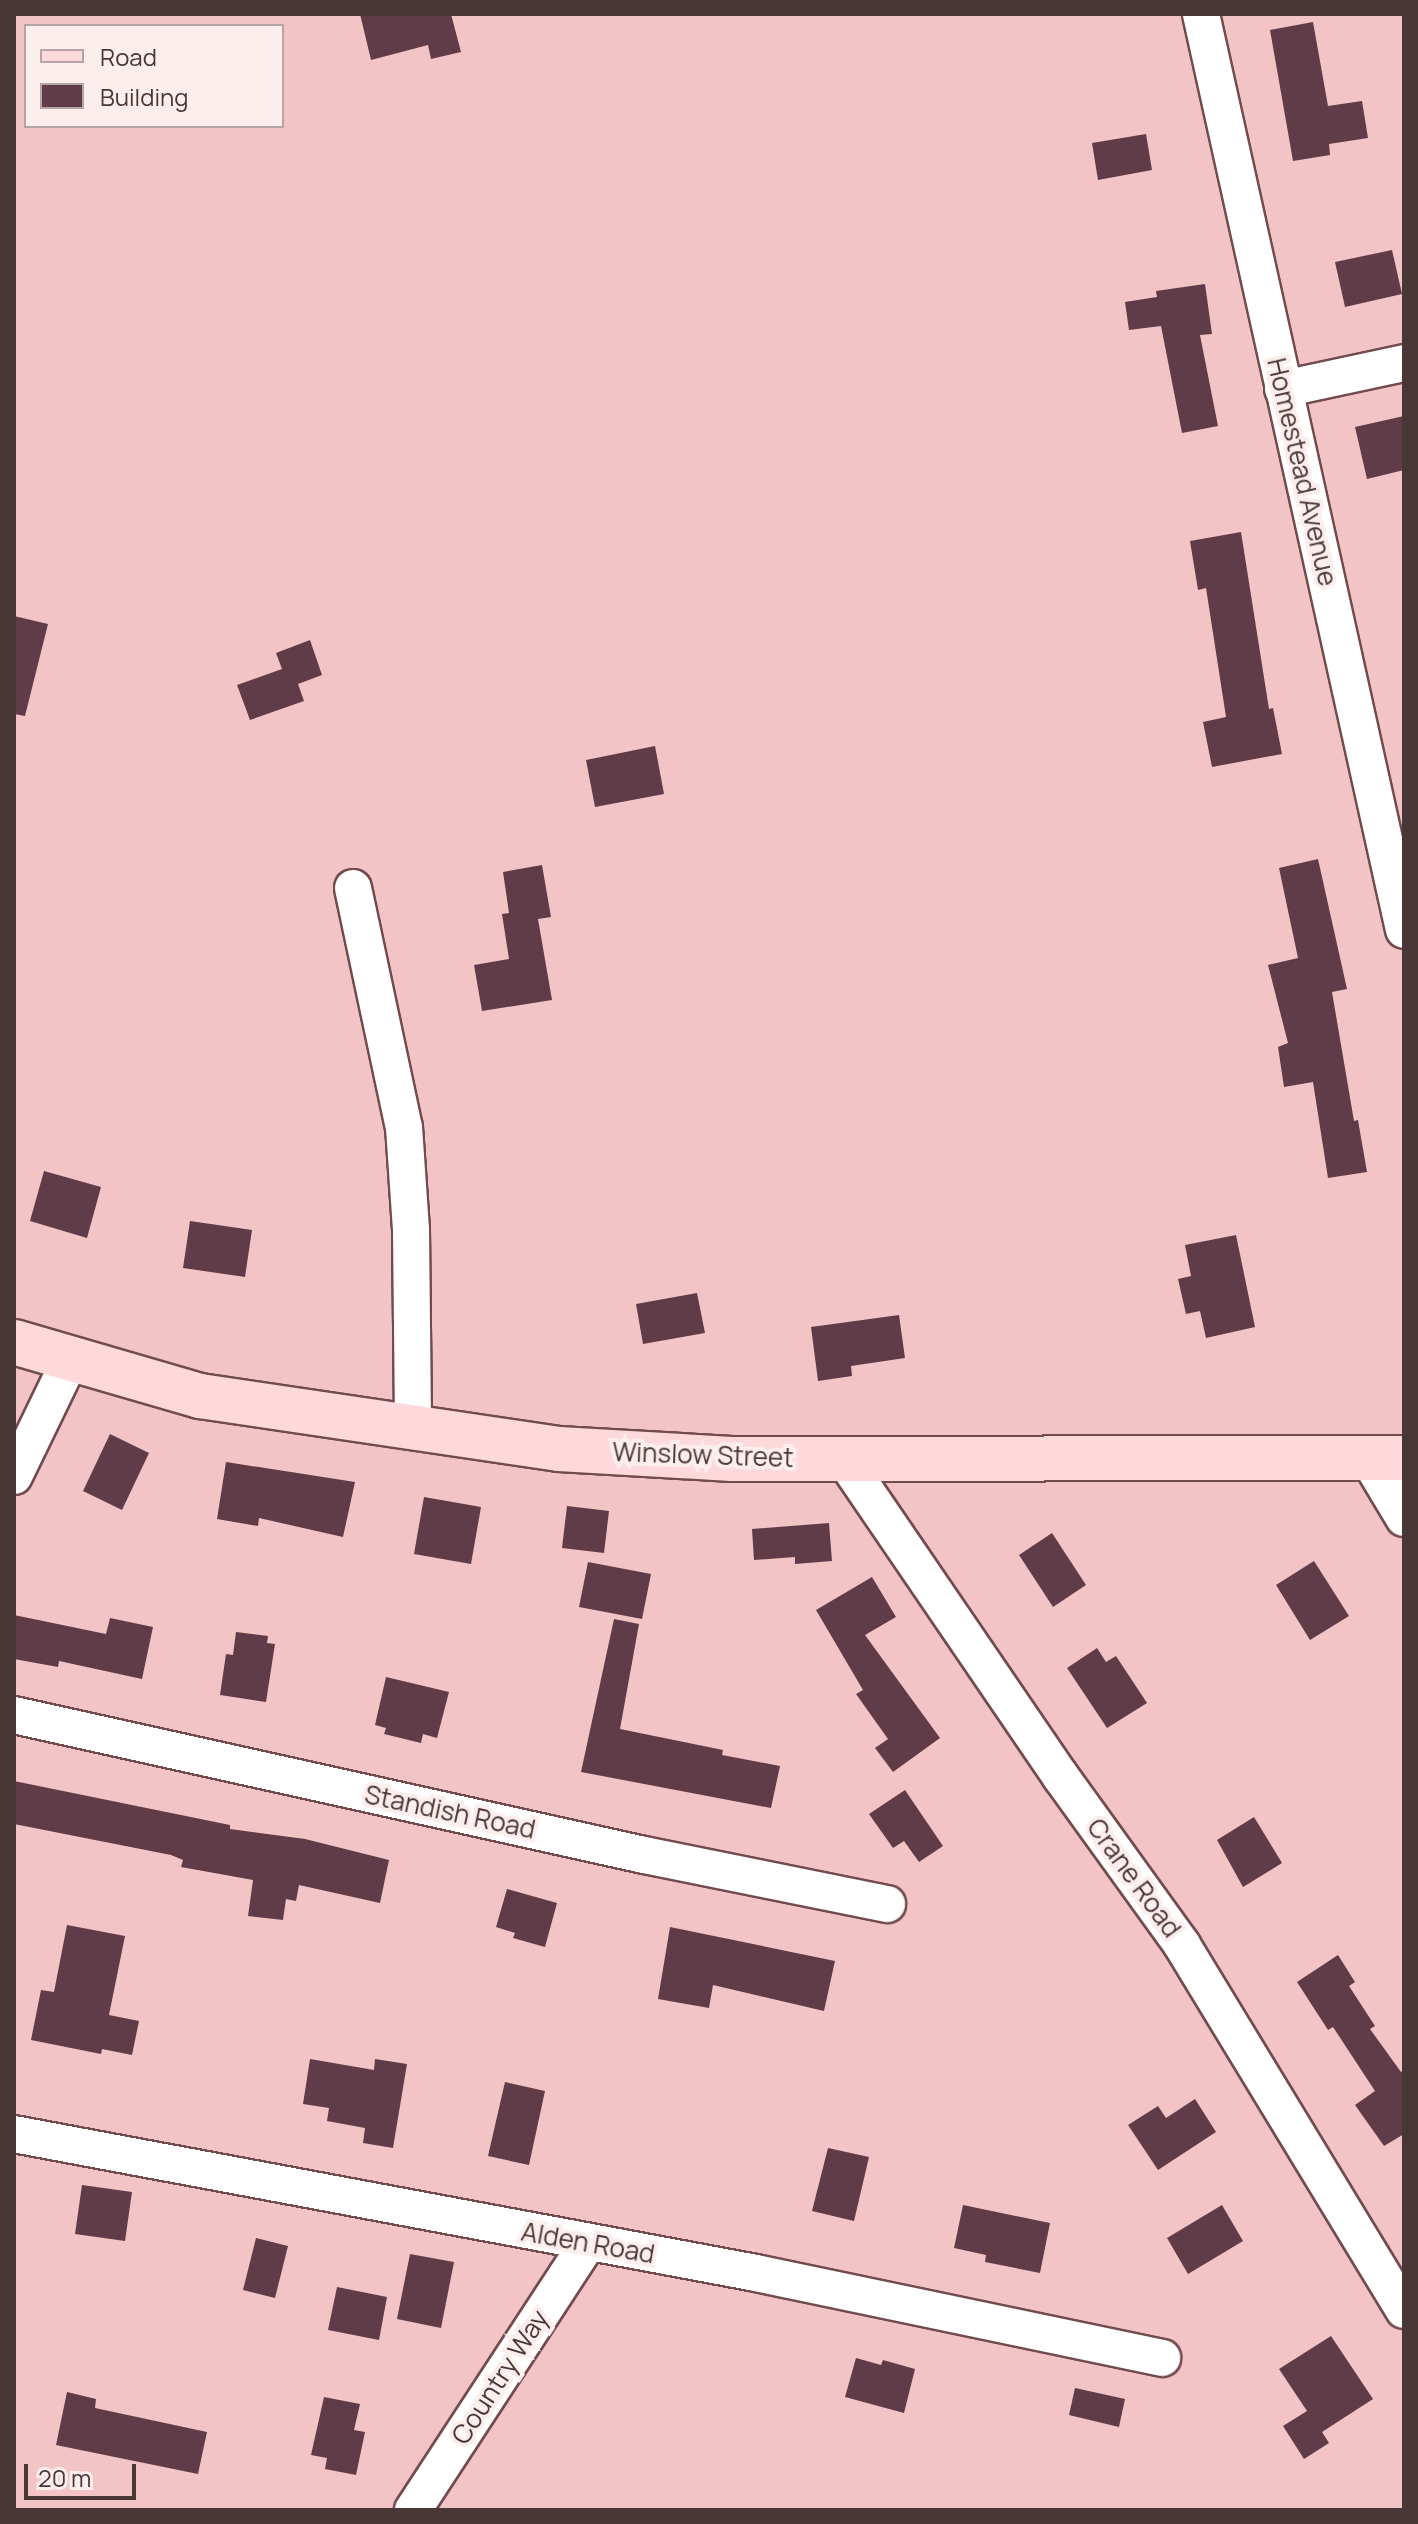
<!DOCTYPE html>
<html>
<head>
<meta charset="utf-8">
<style>
	body { margin:0 }
	#map { position:relative; width:1418px; height:2524px; overflow:hidden; background:#f3c4c5; font-family:Manrope,sans-serif }
	div>[style] { position:absolute }
	[style*='--x'] { left:calc(var(--x)*1px); top:calc(var(--y)*1px); width:calc(var(--w)*1px); rotate:calc(var(--a)*1deg) }
	.building>* { inset:0; background:#603c49 }
	.roads { filter:drop-shadow(2px 0 #724b4d) drop-shadow(-2px 0 #724b4d) drop-shadow(0 2px #724b4d) drop-shadow(0 -2px #724b4d) }
	.street>* { height:36px; margin:-18px; padding:0 18px; transform-origin:18px; border-radius:18px; background:#fff }
	.secondary>* { height:44px; margin:-22px; padding:0 22px; transform-origin:22px; border-radius:22px; background:#fdd9dc }
	span { translate:-50% -50%; white-space:nowrap; text-align:center; line-height:1.15; -webkit-text-stroke:8px #fdeeee; paint-order:stroke }
	.street-label { font-size:26px; color:#493637 }
	.frame { position:absolute; inset:0; border:16px solid #493637; pointer-events:none }
	.legend { position:absolute; left:24px; top:24px; width:260px; height:104px; box-sizing:border-box; background:#fdeeee; border:2px solid #b5a4a5; margin:0; padding:10px 14px; list-style:none; font-size:24px; color:#493637 }
	.legend li { display:flex; align-items:center; gap:16px; height:40px }
	.legend b { width:40px; border:2px solid #b5a4a5 }
	.scale { position:absolute; left:24px; top:2464px; width:112px; height:36px; box-sizing:border-box; border:4px solid #493637; border-top:0; padding-left:10px; font-size:24px; line-height:28px; white-space:nowrap; color:#493637; -webkit-text-stroke:6px #fdeeee; paint-order:stroke }
</style>
</head>
<body>
<div id="map">
	<div class="building">
		<div style="clip-path:polygon(360px 14px,451px 14px,461px 52px,431px 59px,428px 45px,371px 60px)"></div>
		<div style="clip-path:polygon(1313px 22px,1328px 106px,1362px 101px,1368px 138px,1329px 144px,1330px 155px,1293px 161px,1270px 30px)"></div>
		<div style="clip-path:polygon(1146px 134px,1152px 170px,1098px 180px,1092px 143px)"></div>
		<div style="clip-path:polygon(1392px 250px,1402px 294px,1345px 307px,1335px 262px)"></div>
		<div style="clip-path:polygon(1205px 284px,1212px 334px,1200px 335px,1218px 426px,1182px 433px,1161px 326px,1129px 330px,1125px 302px,1157px 297px,1156px 291px)"></div>
		<div style="clip-path:polygon(1404px 416px,1404px 470px,1367px 479px,1355px 427px)"></div>
		<div style="clip-path:polygon(1241px 532px,1269px 709px,1273px 708px,1282px 754px,1212px 767px,1203px 722px,1226px 717px,1206px 588px,1198px 590px,1190px 541px)"></div>
		<div style="clip-path:polygon(14px 616px,48px 624px,25px 716px,14px 714px)"></div>
		<div style="clip-path:polygon(310px 640px,322px 675px,298px 684px,304px 701px,250px 720px,237px 685px,282px 669px,276px 653px)"></div>
		<div style="clip-path:polygon(655px 746px,664px 794px,595px 807px,586px 760px)"></div>
		<div style="clip-path:polygon(1318px 859px,1347px 989px,1332px 992px,1354px 1121px,1358px 1120px,1367px 1172px,1328px 1178px,1313px 1082px,1284px 1087px,1278px 1047px,1288px 1043px,1268px 965px,1298px 958px,1279px 868px)"></div>
		<div style="clip-path:polygon(542px 865px,551px 917px,538px 919px,552px 1000px,482px 1011px,474px 965px,509px 959px,502px 914px,509px 913px,503px 872px)"></div>
		<div style="clip-path:polygon(44px 1171px,101px 1187px,87px 1238px,30px 1221px)"></div>
		<div style="clip-path:polygon(190px 1221px,252px 1230px,245px 1277px,183px 1268px)"></div>
		<div style="clip-path:polygon(1236px 1235px,1255px 1327px,1206px 1338px,1200px 1311px,1186px 1314px,1178px 1279px,1191px 1276px,1185px 1245px)"></div>
		<div style="clip-path:polygon(697px 1293px,705px 1333px,643px 1344px,636px 1304px)"></div>
		<div style="clip-path:polygon(899px 1315px,905px 1358px,851px 1366px,852px 1376px,818px 1381px,811px 1327px)"></div>
		<div style="clip-path:polygon(110px 1434px,149px 1453px,122px 1510px,83px 1491px)"></div>
		<div style="clip-path:polygon(226px 1462px,355px 1482px,343px 1537px,259px 1518px,258px 1526px,217px 1519px)"></div>
		<div style="clip-path:polygon(424px 1497px,481px 1507px,471px 1564px,414px 1554px)"></div>
		<div style="clip-path:polygon(567px 1506px,609px 1511px,604px 1553px,562px 1548px)"></div>
		<div style="clip-path:polygon(829px 1523px,832px 1561px,795px 1564px,795px 1557px,754px 1560px,752px 1529px)"></div>
		<div style="clip-path:polygon(1052px 1533px,1086px 1585px,1053px 1607px,1019px 1555px)"></div>
		<div style="clip-path:polygon(1314px 1561px,1349px 1616px,1310px 1640px,1276px 1585px)"></div>
		<div style="clip-path:polygon(588px 1562px,651px 1574px,642px 1619px,579px 1607px)"></div>
		<div style="clip-path:polygon(872px 1577px,896px 1617px,865px 1635px,940px 1738px,893px 1772px,875px 1748px,888px 1739px,856px 1694px,863px 1690px,816px 1610px)"></div>
		<div style="clip-path:polygon(14px 1615px,106px 1634px,110px 1618px,153px 1627px,142px 1679px,59px 1661px,58px 1667px,14px 1659px)"></div>
		<div style="clip-path:polygon(614px 1619px,639px 1624px,620px 1729px,723px 1750px,722px 1755px,780px 1766px,771px 1808px,581px 1772px)"></div>
		<div style="clip-path:polygon(236px 1632px,268px 1636px,267px 1643px,275px 1644px,266px 1702px,220px 1695px,226px 1654px,233px 1655px)"></div>
		<div style="clip-path:polygon(1097px 1648px,1106px 1662px,1116px 1656px,1147px 1703px,1107px 1728px,1067px 1668px)"></div>
		<div style="clip-path:polygon(386px 1677px,449px 1692px,437px 1738px,423px 1734px,421px 1743px,384px 1734px,386px 1728px,375px 1725px)"></div>
		<div style="clip-path:polygon(14px 1781px,230px 1825px,230px 1829px,305px 1839px,389px 1860px,380px 1903px,299px 1885px,296px 1901px,286px 1899px,283px 1920px,248px 1916px,253px 1880px,181px 1867px,183px 1860px,171px 1855px,14px 1824px)"></div>
		<div style="clip-path:polygon(905px 1790px,943px 1846px,919px 1862px,904px 1841px,893px 1848px,869px 1814px)"></div>
		<div style="clip-path:polygon(1254px 1817px,1282px 1863px,1243px 1887px,1217px 1840px)"></div>
		<div style="clip-path:polygon(507px 1889px,557px 1903px,545px 1947px,513px 1938px,515px 1933px,496px 1927px)"></div>
		<div style="clip-path:polygon(67px 1925px,125px 1936px,109px 2015px,139px 2021px,132px 2055px,102px 2049px,101px 2054px,31px 2040px,41px 1990px,54px 1992px)"></div>
		<div style="clip-path:polygon(670px 1927px,835px 1961px,824px 2011px,713px 1985px,709px 2008px,658px 1999px)"></div>
		<div style="clip-path:polygon(1338px 1955px,1355px 1982px,1349px 1986px,1375px 2026px,1370px 2029px,1401px 2072px,1404px 2070px,1404px 2134px,1384px 2146px,1355px 2105px,1375px 2091px,1333px 2027px,1328px 2030px,1297px 1982px)"></div>
		<div style="clip-path:polygon(310px 2059px,374px 2070px,375px 2059px,407px 2064px,393px 2148px,363px 2143px,365px 2128px,327px 2121px,329px 2108px,303px 2104px)"></div>
		<div style="clip-path:polygon(505px 2082px,545px 2091px,529px 2165px,488px 2156px)"></div>
		<div style="clip-path:polygon(1195px 2099px,1216px 2132px,1158px 2170px,1128px 2125px,1158px 2106px,1166px 2118px)"></div>
		<div style="clip-path:polygon(828px 2148px,869px 2157px,854px 2221px,812px 2211px)"></div>
		<div style="clip-path:polygon(82px 2185px,132px 2192px,125px 2241px,75px 2234px)"></div>
		<div style="clip-path:polygon(963px 2205px,1050px 2223px,1040px 2273px,985px 2262px,986px 2255px,954px 2248px)"></div>
		<div style="clip-path:polygon(1222px 2205px,1243px 2241px,1188px 2274px,1167px 2238px)"></div>
		<div style="clip-path:polygon(256px 2238px,288px 2246px,275px 2298px,243px 2290px)"></div>
		<div style="clip-path:polygon(410px 2254px,454px 2262px,441px 2328px,397px 2319px)"></div>
		<div style="clip-path:polygon(337px 2287px,387px 2297px,379px 2340px,328px 2330px)"></div>
		<div style="clip-path:polygon(1331px 2336px,1373px 2399px,1322px 2432px,1329px 2443px,1304px 2459px,1283px 2426px,1307px 2411px,1279px 2369px)"></div>
		<div style="clip-path:polygon(856px 2358px,881px 2365px,883px 2360px,915px 2369px,904px 2413px,845px 2397px)"></div>
		<div style="clip-path:polygon(1075px 2388px,1125px 2399px,1119px 2427px,1069px 2415px)"></div>
		<div style="clip-path:polygon(67px 2392px,96px 2399px,95px 2408px,207px 2432px,198px 2474px,56px 2445px)"></div>
		<div style="clip-path:polygon(324px 2397px,360px 2404px,354px 2430px,365px 2432px,356px 2475px,325px 2469px,327px 2458px,311px 2455px)"></div>
	</div>
	<div class="roads">
		<div class="street">
			<div style="--x:1201;--y:14;--w:938;--a:77.5"></div>
			<div style="--x:1283;--y:389;--w:124;--a:-12.1"></div>
			<div style="--x:353;--y:888;--w:244;--a:78"></div>
			<div style="--x:404;--y:1127;--w:103;--a:86.1"></div>
			<div style="--x:411;--y:1230;--w:199;--a:89.4"></div>
			<div style="--x:1368;--y:1458;--w:70;--a:59"></div>
			<div style="--x:844;--y:1459;--w:385;--a:55.7"></div>
			<div style="--x:1061;--y:1777;--w:207;--a:54.2"></div>
			<div style="--x:1182;--y:1945;--w:427;--a:58.7"></div>
			<div style="--x:14;--y:1476;--w:129;--a:-64.2"></div>
			<div style="--x:14;--y:1715;--w:645;--a:12.53"></div>
			<div style="--x:644;--y:1855;--w:248;--a:11.4"></div>
			<div style="--x:14;--y:2134;--w:755;--a:10.61"></div>
			<div style="--x:756;--y:2273;--w:415;--a:11.8"></div>
			<div style="--x:413;--y:2510;--w:319;--a:-56.8"></div>
		</div>
		<div class="secondary">
			<div style="--x:14;--y:1342;--w:194;--a:16.2"></div>
			<div style="--x:200;--y:1396;--w:363;--a:8.4"></div>
			<div style="--x:559;--y:1449;--w:173;--a:3.3"></div>
			<div style="--x:732;--y:1459;--w:672;--a:-0.09"></div>
		</div>
	</div>
	<div class="street-label">
		<span style="left:1302px;top:472px;rotate:77deg">Homestead Avenue</span>
		<span style="left:703px;top:1455px;rotate:2deg">Winslow Street</span>
		<span style="left:450px;top:1812px;rotate:12deg">Standish Road</span>
		<span style="left:1134px;top:1878px;rotate:54deg">Crane Road</span>
		<span style="left:588px;top:2243px;rotate:10deg">Alden Road</span>
		<span style="left:500px;top:2377px;rotate:-57deg">Country Way</span>
	</div>
	<div class="frame"></div>
	<ul class="legend">
	<li><b style="height:10px;background:#fdd9dc"></b>Road</li>
	<li><b style="height:22px;background:#603c49"></b>Building</li>
	</ul>
	<div class="scale">20 m</div>
</div>
</body>
</html>
